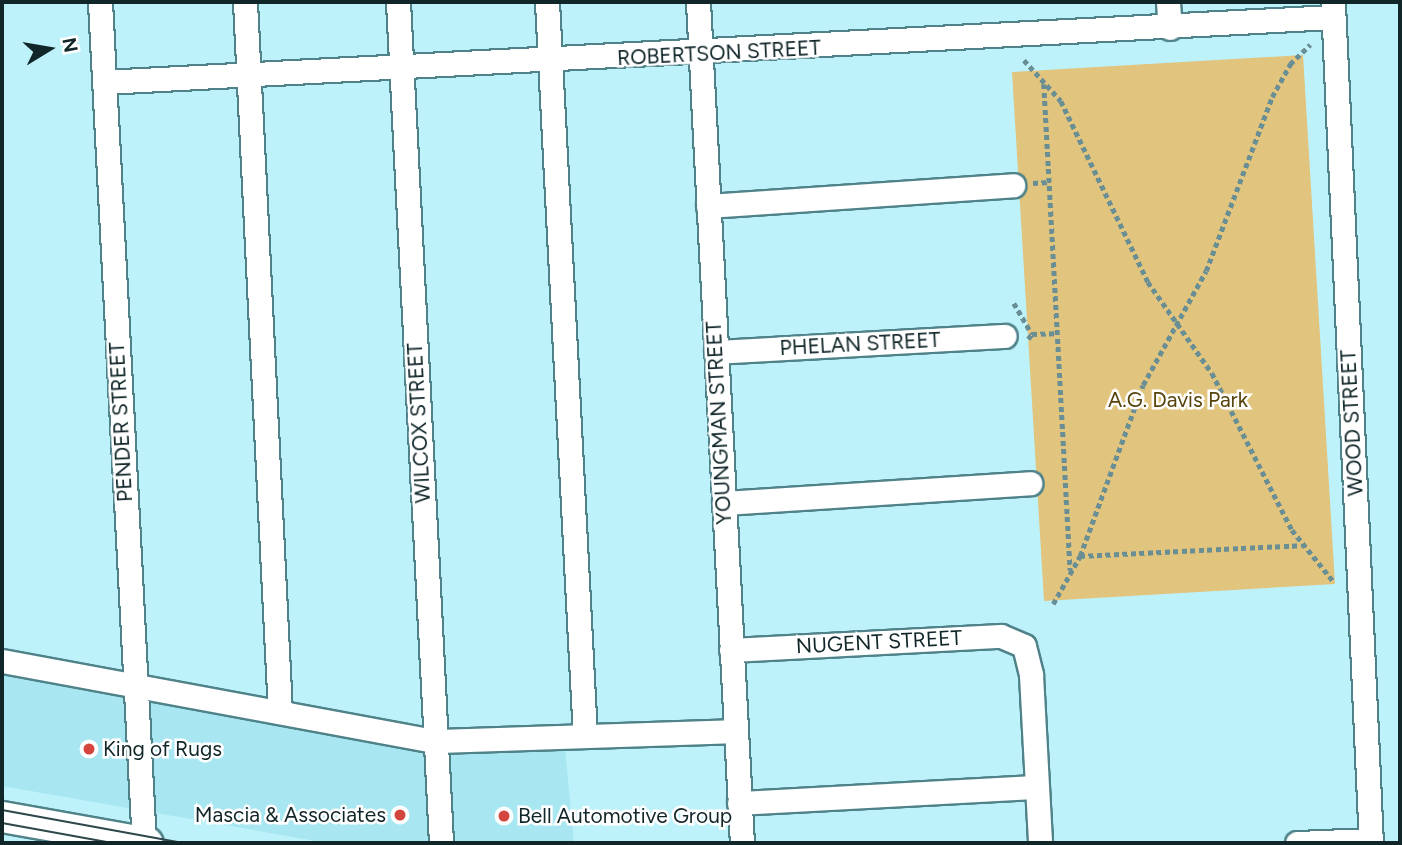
<!DOCTYPE html>
<html>
<head>
<meta charset="utf-8">
<style>
	body { margin:0 }
	#map { position:relative; width:1402px; height:845px; overflow:hidden; background:#bdf2fb; font-family:Figtree,sans-serif }
	div>[style] { position:absolute }
	[style*='--x'] { left:calc(var(--x)*1px); top:calc(var(--y)*1px); width:calc(var(--w)*1px); rotate:calc(var(--a)*1deg) }
	.built>* { inset:0; background:#a8e7f1 }
	.green>* { inset:0; background:#e1c47d }
	.path>* { height:4.5px; margin-top:-2.25px; transform-origin:0; background:repeating-linear-gradient(90deg,#698e94 0 5px,transparent 0 8.5px) }
	.roads { filter:drop-shadow(2px 0 #4f8289) drop-shadow(-2px 0 #4f8289) drop-shadow(0 2px #4f8289) drop-shadow(0 -2px #4f8289) }
	.minor>* { height:23px; margin:-11.5px; padding:0 11.5px; transform-origin:11.5px; border-radius:11.5px; background:#fff }
	.major>* { height:30px; margin:-15px; padding:0 15px; transform-origin:15px; border-radius:15px; background:#fff }
	.tram>* { height:2px; margin:-1px; padding:0 1px; transform-origin:1px; border-radius:1px; background:#2d474b }
	.dots>* { width:19px; height:19px; translate:-50% -50%; box-sizing:border-box; border:4px solid #fff; border-radius:50% }
	span { translate:-50% -50%; white-space:nowrap; text-align:center; line-height:1.15; -webkit-text-stroke:5px #fff; paint-order:stroke }
	.street-label { font-size:21px; color:#112629 }
	.park-label { font-size:21px; color:#57430b }
	.poi-label { font-size:21px; color:#112629 }
	.left { translate:0 -50%; text-align:left }
	.right { translate:-100% -50%; text-align:right }
	.frame { position:absolute; inset:0; border:4px solid #112629; pointer-events:none }
	.north { position:absolute; left:14px; top:14px; width:70px; height:70px; -webkit-text-stroke:5px #fff; paint-order:stroke; rotate:79deg; font-size:19px; font-weight:700; line-height:28px; text-align:center; color:#112629 }
	.north::after { content:''; display:block; margin:auto; width:24px; height:32px; background:#112629; clip-path:polygon(50% 0,100% 100%,50% 72%,0 100%) }
</style>
</head>
<body>
<div id="map">
	<div class="built">
		<div style="clip-path:polygon(2px 675px,415px 748px,565px 748px,574px 843px,327px 843px,2px 786px)"></div>
	</div>
	<div class="green">
		<div style="clip-path:polygon(1303px 55px,1335px 584px,1044px 601px,1012px 72px)"></div>
	</div>
	<div class="path">
		<div style="--x:1024;--y:60;--w:55;--a:47.9"></div>
		<div style="--x:1061;--y:101;--w:201;--a:64.3"></div>
		<div style="--x:1148;--y:282;--w:111;--a:54.9"></div>
		<div style="--x:1212;--y:373;--w:176;--a:63"></div>
		<div style="--x:1292;--y:530;--w:67;--a:51.1"></div>
		<div style="--x:1044;--y:84;--w:487;--a:86.9"></div>
		<div style="--x:1033;--y:183;--w:16;--a:-4"></div>
		<div style="--x:1014;--y:303;--w:36;--a:60"></div>
		<div style="--x:1028;--y:339;--w:6;--a:-51"></div>
		<div style="--x:1032;--y:334;--w:24;--a:-2"></div>
		<div style="--x:1080;--y:556;--w:222;--a:-2.8"></div>
		<div style="--x:1053;--y:604;--w:55;--a:-60.6"></div>
		<div style="--x:1080;--y:556;--w:182;--a:-69.8"></div>
		<div style="--x:1143;--y:385;--w:130;--a:-61.1"></div>
		<div style="--x:1206;--y:271;--w:186;--a:-69.2"></div>
		<div style="--x:1272;--y:97;--w:38;--a:-61"></div>
		<div style="--x:1290;--y:64;--w:28;--a:-44"></div>
	</div>
	<div class="roads">
		<div class="minor">
			<div style="--x:100;--y:2;--w:842;--a:87.01"></div>
			<div style="--x:245;--y:2;--w:711;--a:87.18"></div>
			<div style="--x:398;--y:2;--w:842;--a:87.07"></div>
			<div style="--x:547;--y:2;--w:735;--a:87.04"></div>
			<div style="--x:698;--y:2;--w:842;--a:87.01"></div>
			<div style="--x:1168;--y:2;--w:26;--a:86"></div>
			<div style="--x:1333;--y:4;--w:840;--a:87.41"></div>
			<div style="--x:104;--y:82;--w:1231;--a:-3.03"></div>
			<div style="--x:708;--y:206;--w:306;--a:-3.9"></div>
			<div style="--x:716;--y:352;--w:289;--a:-3.2"></div>
			<div style="--x:724;--y:503;--w:307;--a:-3.7"></div>
			<div style="--x:731;--y:650;--w:270;--a:-3"></div>
			<div style="--x:1001;--y:636;--w:25;--a:23"></div>
			<div style="--x:1024;--y:646;--w:30;--a:76"></div>
			<div style="--x:1031;--y:675;--w:168;--a:86.9"></div>
			<div style="--x:2;--y:661;--w:440;--a:10.5"></div>
			<div style="--x:435;--y:741;--w:300;--a:-1.9"></div>
			<div style="--x:739;--y:803;--w:298;--a:-3.1"></div>
			<div style="--x:1297;--y:843;--w:74;--a:-2.3"></div>
		</div>
		<div class="major">
			<div style="--x:2;--y:817;--w:148;--a:10.1"></div>
		</div>
	</div>
	<div class="tram">
		<div style="--x:2;--y:810;--w:184;--a:10.3"></div>
		<div style="--x:2;--y:823;--w:112;--a:10.3"></div>
	</div>
	<div class="dots">
		<div style="left:89px;top:749px;background:#d4463d"></div>
		<div style="left:400px;top:815px;background:#d4463d"></div>
		<div style="left:504px;top:816px;background:#d4463d"></div>
	</div>
	<div class="street-label">
		<span style="left:719px;top:53px;rotate:-3deg">ROBERTSON STREET</span>
		<span style="left:860px;top:344px;rotate:-3deg">PHELAN STREET</span>
		<span style="left:121px;top:422px;rotate:-93deg">PENDER STREET</span>
		<span style="left:419px;top:423px;rotate:-93deg">WILCOX STREET</span>
		<span style="left:719px;top:423px;rotate:-93deg">YOUNGMAN STREET</span>
		<span style="left:1352px;top:423px;rotate:-93deg">WOOD STREET</span>
		<span style="left:879px;top:642px;rotate:-3deg">NUGENT STREET</span>
	</div>
	<div class="park-label">
		<span style="left:1178px;top:400px">A.G. Davis Park</span>
	</div>
	<div class="poi-label">
		<span class="left" style="left:103px;top:749px">King of Rugs</span>
		<span class="right" style="left:386px;top:815px">Mascia &amp; Associates</span>
		<span class="left" style="left:518px;top:816px">Bell Automotive Group</span>
	</div>
	<div class="frame"></div>
	<div class="north">N</div>
</div>
</body>
</html>
